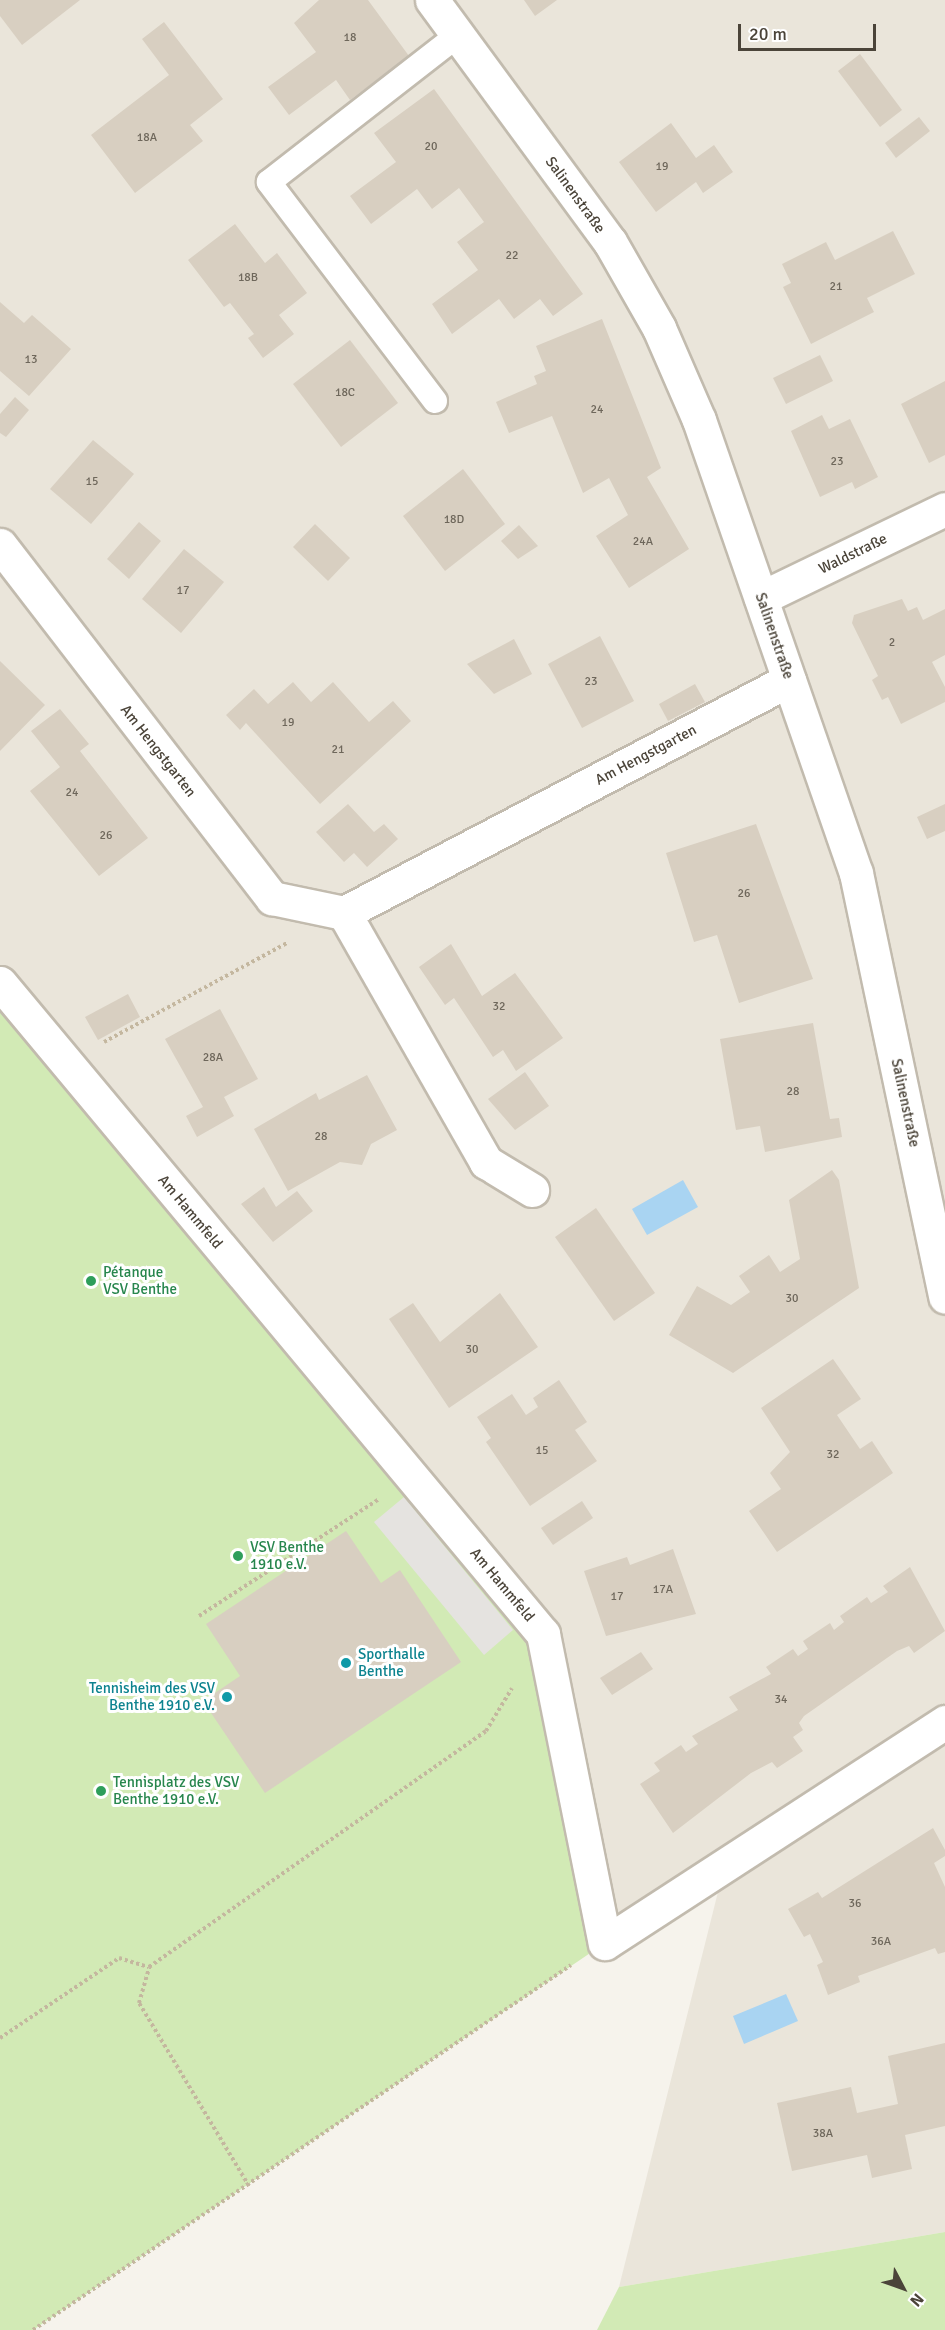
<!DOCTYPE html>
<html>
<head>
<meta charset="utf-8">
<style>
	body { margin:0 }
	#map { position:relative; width:945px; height:2330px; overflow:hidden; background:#f6f3ec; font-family:Signika,sans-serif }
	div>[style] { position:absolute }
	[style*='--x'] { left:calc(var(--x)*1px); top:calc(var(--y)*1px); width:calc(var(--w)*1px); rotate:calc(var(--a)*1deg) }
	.residential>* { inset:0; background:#eae5da }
	.green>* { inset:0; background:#d2eab5 }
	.parking>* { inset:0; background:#e5e3e0 }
	.water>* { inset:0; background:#a9d4f2 }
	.building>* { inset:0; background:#d8cfc1 }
	.path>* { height:4px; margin-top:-2px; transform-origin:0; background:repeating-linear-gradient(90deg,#c4b79f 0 3px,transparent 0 6px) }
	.roads { filter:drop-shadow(2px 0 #c2bbae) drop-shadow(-2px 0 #c2bbae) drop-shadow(0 2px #c2bbae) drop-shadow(0 -2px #c2bbae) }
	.lane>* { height:24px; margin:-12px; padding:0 12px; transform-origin:12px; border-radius:12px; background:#fff }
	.street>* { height:33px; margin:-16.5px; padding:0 16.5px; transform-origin:16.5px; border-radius:16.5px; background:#fff }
	.dots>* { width:16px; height:16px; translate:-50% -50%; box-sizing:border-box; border:3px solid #fff; border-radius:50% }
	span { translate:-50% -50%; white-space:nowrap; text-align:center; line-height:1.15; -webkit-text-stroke:6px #fff; paint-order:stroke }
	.number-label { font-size:12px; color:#6e675b }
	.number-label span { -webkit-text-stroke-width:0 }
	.street-label { font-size:15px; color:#4b4439 }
	.leisure-label { font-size:15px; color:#27864d }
	.left { translate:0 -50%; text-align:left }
	.culture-label { font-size:15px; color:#0d838f }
	.right { translate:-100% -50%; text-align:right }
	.north { position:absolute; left:873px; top:2258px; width:60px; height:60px; -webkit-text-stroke:4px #fff; paint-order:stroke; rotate:131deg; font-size:16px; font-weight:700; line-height:24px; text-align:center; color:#4b4439 }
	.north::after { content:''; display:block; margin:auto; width:21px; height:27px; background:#4b4439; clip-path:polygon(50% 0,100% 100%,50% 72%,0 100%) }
	.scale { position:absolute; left:738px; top:24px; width:138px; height:27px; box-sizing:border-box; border:3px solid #4b4439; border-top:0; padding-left:8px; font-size:18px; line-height:21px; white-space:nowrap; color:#4b4439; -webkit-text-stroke:4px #fff; paint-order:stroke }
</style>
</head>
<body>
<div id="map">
	<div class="residential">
		<div style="clip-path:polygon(0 0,945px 0,945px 2232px,619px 2287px,726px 1860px,605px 1943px,0 983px)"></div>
	</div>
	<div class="green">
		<div style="clip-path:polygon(0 983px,543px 1634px,605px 1943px,33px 2330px,0 2330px)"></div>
		<div style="clip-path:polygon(945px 2232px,945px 2330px,597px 2330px,619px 2287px)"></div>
	</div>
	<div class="parking">
		<div style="clip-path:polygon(404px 1497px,513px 1630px,484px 1655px,374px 1522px)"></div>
	</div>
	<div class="water">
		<div style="clip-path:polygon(683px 1180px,698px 1207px,647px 1235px,632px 1209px)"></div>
		<div style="clip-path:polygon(786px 1994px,798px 2021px,744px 2044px,733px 2016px)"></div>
	</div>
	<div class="building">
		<div style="clip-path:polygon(0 0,80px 0,22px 45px,0 16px)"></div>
		<div style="clip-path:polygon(319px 0,368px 0,409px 56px,350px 100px,336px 80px,289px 115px,268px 87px,316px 52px,294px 23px)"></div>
		<div style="clip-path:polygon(524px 0,557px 0,535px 16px)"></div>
		<div style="clip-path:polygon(164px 22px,223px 99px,190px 125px,203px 141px,135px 193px,91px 135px,169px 75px,142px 39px)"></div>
		<div style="clip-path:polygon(860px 54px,902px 110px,880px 127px,838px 71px)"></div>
		<div style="clip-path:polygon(434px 89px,583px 294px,553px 316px,540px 299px,514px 319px,499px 299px,452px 334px,432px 304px,478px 270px,457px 242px,484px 222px,459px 188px,432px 209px,417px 189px,371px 224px,350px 196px,396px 162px,374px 133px)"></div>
		<div style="clip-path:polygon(919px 117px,930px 131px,896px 158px,885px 143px)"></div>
		<div style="clip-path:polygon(671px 123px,696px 158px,714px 145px,733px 172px,703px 193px,696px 182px,656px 212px,619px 162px)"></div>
		<div style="clip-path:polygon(235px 224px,265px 263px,277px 253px,307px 293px,279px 315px,294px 334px,263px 358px,248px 338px,254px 334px,230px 303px,224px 307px,188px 260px)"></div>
		<div style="clip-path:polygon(893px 231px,915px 274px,867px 298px,874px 312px,811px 344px,783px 287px,791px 283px,782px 264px,826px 242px,835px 260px)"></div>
		<div style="clip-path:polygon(0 302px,24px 323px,32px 315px,71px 349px,29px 396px,0 371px)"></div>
		<div style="clip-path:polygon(602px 319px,661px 468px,647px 477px,689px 549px,629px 588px,596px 536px,628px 515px,609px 478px,583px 493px,552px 416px,509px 433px,496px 402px,537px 384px,534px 376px,546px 371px,536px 346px)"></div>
		<div style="clip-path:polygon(350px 340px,398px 403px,341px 447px,293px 384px)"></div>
		<div style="clip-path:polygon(820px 355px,833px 381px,786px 404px,773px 378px)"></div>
		<div style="clip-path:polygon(945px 381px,945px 455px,929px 463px,901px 404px)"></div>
		<div style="clip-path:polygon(15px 397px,29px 410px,6px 437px,0 433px,0 414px)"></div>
		<div style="clip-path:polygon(822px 415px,829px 429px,850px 419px,878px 477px,855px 489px,852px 482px,820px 497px,791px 431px)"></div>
		<div style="clip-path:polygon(93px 440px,134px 474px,91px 524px,50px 489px)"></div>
		<div style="clip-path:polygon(463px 469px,505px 524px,445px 571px,403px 516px)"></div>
		<div style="clip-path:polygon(139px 522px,161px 541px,129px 579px,107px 559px)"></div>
		<div style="clip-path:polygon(315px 524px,350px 558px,328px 581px,293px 547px)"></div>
		<div style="clip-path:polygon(519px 525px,538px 546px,518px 559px,501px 541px)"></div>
		<div style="clip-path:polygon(184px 549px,224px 582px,181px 633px,142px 599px)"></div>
		<div style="clip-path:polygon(902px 599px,908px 611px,917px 607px,923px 620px,945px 609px,945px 655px,932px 662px,945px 687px,945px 702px,901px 724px,888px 697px,882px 700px,872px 680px,878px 676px,852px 623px,854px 615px)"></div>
		<div style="clip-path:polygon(600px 636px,634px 701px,582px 728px,548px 664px)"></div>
		<div style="clip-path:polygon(514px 639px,532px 674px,494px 694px,467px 664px)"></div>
		<div style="clip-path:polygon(0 661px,45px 705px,0 751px)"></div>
		<div style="clip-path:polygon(293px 682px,311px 702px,333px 682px,369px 722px,393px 701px,411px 721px,320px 804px,246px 723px,240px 730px,226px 715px,254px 689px,268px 704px)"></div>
		<div style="clip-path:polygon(695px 684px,705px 702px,668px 721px,659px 704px)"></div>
		<div style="clip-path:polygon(60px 709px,89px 744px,80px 751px,148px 838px,99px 876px,30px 791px,60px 767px,31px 731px)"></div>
		<div style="clip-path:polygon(348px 804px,374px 832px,384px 824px,398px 839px,367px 867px,354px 853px,344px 862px,316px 832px)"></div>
		<div style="clip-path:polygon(945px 804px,945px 831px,927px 839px,917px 817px)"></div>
		<div style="clip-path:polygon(756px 824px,813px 979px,739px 1003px,717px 935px,694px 942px,666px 853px)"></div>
		<div style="clip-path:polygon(451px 944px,482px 996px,515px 973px,563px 1038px,516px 1071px,503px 1050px,493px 1057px,454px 998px,445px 1005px,419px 967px)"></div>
		<div style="clip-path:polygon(128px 994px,140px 1017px,98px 1040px,85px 1017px)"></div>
		<div style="clip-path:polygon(220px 1009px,258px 1079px,224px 1097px,234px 1116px,197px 1137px,186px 1116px,203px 1107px,165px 1039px)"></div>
		<div style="clip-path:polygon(813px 1023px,830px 1119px,839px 1118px,842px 1137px,765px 1152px,760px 1126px,736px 1130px,720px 1039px)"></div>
		<div style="clip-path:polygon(525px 1072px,549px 1106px,515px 1130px,488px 1099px)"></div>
		<div style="clip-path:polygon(367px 1075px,397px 1130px,371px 1144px,362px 1165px,340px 1162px,288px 1191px,254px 1129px,316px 1093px,319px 1100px)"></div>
		<div style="clip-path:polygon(832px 1170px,839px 1180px,859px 1288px,733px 1373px,669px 1335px,697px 1286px,731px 1305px,750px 1292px,739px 1276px,769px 1255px,780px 1272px,800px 1259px,789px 1200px)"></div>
		<div style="clip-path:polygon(264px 1187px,276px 1207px,297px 1191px,313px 1211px,273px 1242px,241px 1204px)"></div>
		<div style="clip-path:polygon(596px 1208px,655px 1293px,614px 1321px,555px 1237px)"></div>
		<div style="clip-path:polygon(500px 1293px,538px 1347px,449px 1408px,389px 1319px,413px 1303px,440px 1342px)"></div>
		<div style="clip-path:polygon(833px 1359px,861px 1399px,837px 1415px,860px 1449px,872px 1441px,893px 1473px,777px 1552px,749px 1511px,781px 1489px,770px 1473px,790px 1452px,761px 1408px)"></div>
		<div style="clip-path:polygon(559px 1380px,587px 1422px,575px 1430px,597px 1461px,530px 1506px,486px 1442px,491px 1438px,477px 1417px,512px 1394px,526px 1415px,538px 1407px,533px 1398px)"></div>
		<div style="clip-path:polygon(582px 1501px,593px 1518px,553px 1545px,541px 1528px)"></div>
		<div style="clip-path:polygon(346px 1531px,381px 1583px,400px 1570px,461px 1662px,265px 1793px,203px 1701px,240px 1676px,206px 1624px)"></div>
		<div style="clip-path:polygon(673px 1549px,696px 1614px,606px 1636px,584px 1571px,627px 1557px,630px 1565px)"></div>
		<div style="clip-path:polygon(910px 1567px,945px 1631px,914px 1653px,909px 1646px,897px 1651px,804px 1716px,799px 1723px,803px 1730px,793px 1737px,803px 1751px,777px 1768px,772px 1762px,751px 1773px,673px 1833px,640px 1784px,660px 1771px,654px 1763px,681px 1745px,686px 1752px,698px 1744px,692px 1736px,738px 1710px,729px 1697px,771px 1674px,766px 1667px,793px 1649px,798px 1656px,808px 1649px,803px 1641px,830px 1623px,834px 1630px,844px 1622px,840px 1616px,867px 1597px,871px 1603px,888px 1592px,883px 1586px)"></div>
		<div style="clip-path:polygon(641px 1652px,653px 1669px,612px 1695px,600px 1678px)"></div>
		<div style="clip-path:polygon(933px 1828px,945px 1850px,945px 1856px,934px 1863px,945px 1887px,945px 1952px,938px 1954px,935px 1948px,858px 1976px,860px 1982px,828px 1995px,817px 1965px,823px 1962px,810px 1934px,804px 1937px,788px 1909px,818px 1892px,822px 1898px)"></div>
		<div style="clip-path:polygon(945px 2043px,945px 2126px,905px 2135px,912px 2169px,872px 2178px,867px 2155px,792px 2171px,777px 2103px,851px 2087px,857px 2113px,898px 2104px,888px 2056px)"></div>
	</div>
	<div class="path">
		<div style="--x:104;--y:1042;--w:208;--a:-28.4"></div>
		<div style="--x:199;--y:1616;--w:215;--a:-33"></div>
		<div style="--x:0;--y:2038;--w:143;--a:-33.9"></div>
		<div style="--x:119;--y:1958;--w:31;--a:17"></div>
		<div style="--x:249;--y:2186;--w:214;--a:-121"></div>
		<div style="--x:139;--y:2003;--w:37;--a:-74"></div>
		<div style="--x:149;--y:1967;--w:411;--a:-35"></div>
		<div style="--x:486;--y:1731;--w:50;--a:-58.8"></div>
		<div style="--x:33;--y:2330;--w:650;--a:-34.15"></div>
	</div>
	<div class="roads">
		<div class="lane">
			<div style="--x:435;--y:401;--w:275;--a:-127.2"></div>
			<div style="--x:269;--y:182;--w:239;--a:-37.9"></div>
		</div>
		<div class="street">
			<div style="--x:432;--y:0;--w:300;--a:53.7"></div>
			<div style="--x:610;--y:242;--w:99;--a:60.3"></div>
			<div style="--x:659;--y:328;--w:100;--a:66.5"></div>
			<div style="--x:699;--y:420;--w:479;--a:70.9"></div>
			<div style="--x:856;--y:873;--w:433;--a:78.1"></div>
			<div style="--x:0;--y:545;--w:446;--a:52.4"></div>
			<div style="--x:272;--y:898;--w:74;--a:11.8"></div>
			<div style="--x:344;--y:913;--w:502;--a:-27.64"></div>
			<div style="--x:761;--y:598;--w:204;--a:-25.8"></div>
			<div style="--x:344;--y:913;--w:287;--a:60.3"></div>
			<div style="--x:486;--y:1162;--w:54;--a:31.3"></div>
			<div style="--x:0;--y:983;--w:848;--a:50.17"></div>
			<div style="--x:543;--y:1634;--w:315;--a:78.7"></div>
			<div style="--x:605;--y:1943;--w:406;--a:-33"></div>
		</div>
	</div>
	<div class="dots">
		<div style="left:91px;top:1281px;background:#2e9e5b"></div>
		<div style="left:238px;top:1556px;background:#2e9e5b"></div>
		<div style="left:346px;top:1663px;background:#0f9aa8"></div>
		<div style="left:227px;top:1697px;background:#0f9aa8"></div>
		<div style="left:101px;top:1791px;background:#2e9e5b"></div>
	</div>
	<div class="number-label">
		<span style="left:350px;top:38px">18</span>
		<span style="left:147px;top:138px">18A</span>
		<span style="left:431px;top:147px">20</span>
		<span style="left:662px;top:167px">19</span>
		<span style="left:512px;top:256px">22</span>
		<span style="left:248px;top:278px">18B</span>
		<span style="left:836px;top:287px">21</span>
		<span style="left:31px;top:360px">13</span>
		<span style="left:345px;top:393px">18C</span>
		<span style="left:597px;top:410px">24</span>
		<span style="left:837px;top:462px">23</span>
		<span style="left:92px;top:482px">15</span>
		<span style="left:454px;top:520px">18D</span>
		<span style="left:643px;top:542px">24A</span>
		<span style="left:183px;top:591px">17</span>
		<span style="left:892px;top:643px">2</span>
		<span style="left:591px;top:682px">23</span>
		<span style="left:288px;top:723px">19</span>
		<span style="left:338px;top:750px">21</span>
		<span style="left:72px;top:793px">24</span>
		<span style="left:106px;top:836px">26</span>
		<span style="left:744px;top:894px">26</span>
		<span style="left:499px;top:1007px">32</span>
		<span style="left:213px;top:1058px">28A</span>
		<span style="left:793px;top:1092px">28</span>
		<span style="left:321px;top:1137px">28</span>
		<span style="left:792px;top:1299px">30</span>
		<span style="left:472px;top:1350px">30</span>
		<span style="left:542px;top:1451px">15</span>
		<span style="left:833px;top:1455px">32</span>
		<span style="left:663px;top:1590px">17A</span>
		<span style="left:617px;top:1597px">17</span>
		<span style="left:781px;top:1700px">34</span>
		<span style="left:855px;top:1904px">36</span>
		<span style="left:881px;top:1942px">36A</span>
		<span style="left:823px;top:2134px">38A</span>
	</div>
	<div class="street-label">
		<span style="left:575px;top:195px;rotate:54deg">Salinenstraße</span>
		<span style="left:853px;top:554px;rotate:-26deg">Waldstraße</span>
		<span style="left:774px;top:636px;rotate:71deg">Salinenstraße</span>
		<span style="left:158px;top:751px;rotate:52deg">Am Hengstgarten</span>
		<span style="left:646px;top:755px;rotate:-28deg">Am Hengstgarten</span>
		<span style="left:905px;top:1103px;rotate:78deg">Salinenstraße</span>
		<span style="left:190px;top:1212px;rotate:50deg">Am Hammfeld</span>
		<span style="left:502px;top:1585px;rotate:50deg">Am Hammfeld</span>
	</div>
	<div class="leisure-label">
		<span class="left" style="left:103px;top:1281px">Pétanque<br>VSV Benthe</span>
		<span class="left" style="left:250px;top:1556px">VSV Benthe<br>1910 e.V.</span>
		<span class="left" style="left:113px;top:1791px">Tennisplatz des VSV<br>Benthe 1910 e.V.</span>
	</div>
	<div class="culture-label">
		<span class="left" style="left:358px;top:1663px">Sporthalle<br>Benthe</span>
		<span class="right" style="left:215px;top:1697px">Tennisheim des VSV<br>Benthe 1910 e.V.</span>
	</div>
	<div class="north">N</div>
	<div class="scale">20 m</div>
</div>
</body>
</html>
